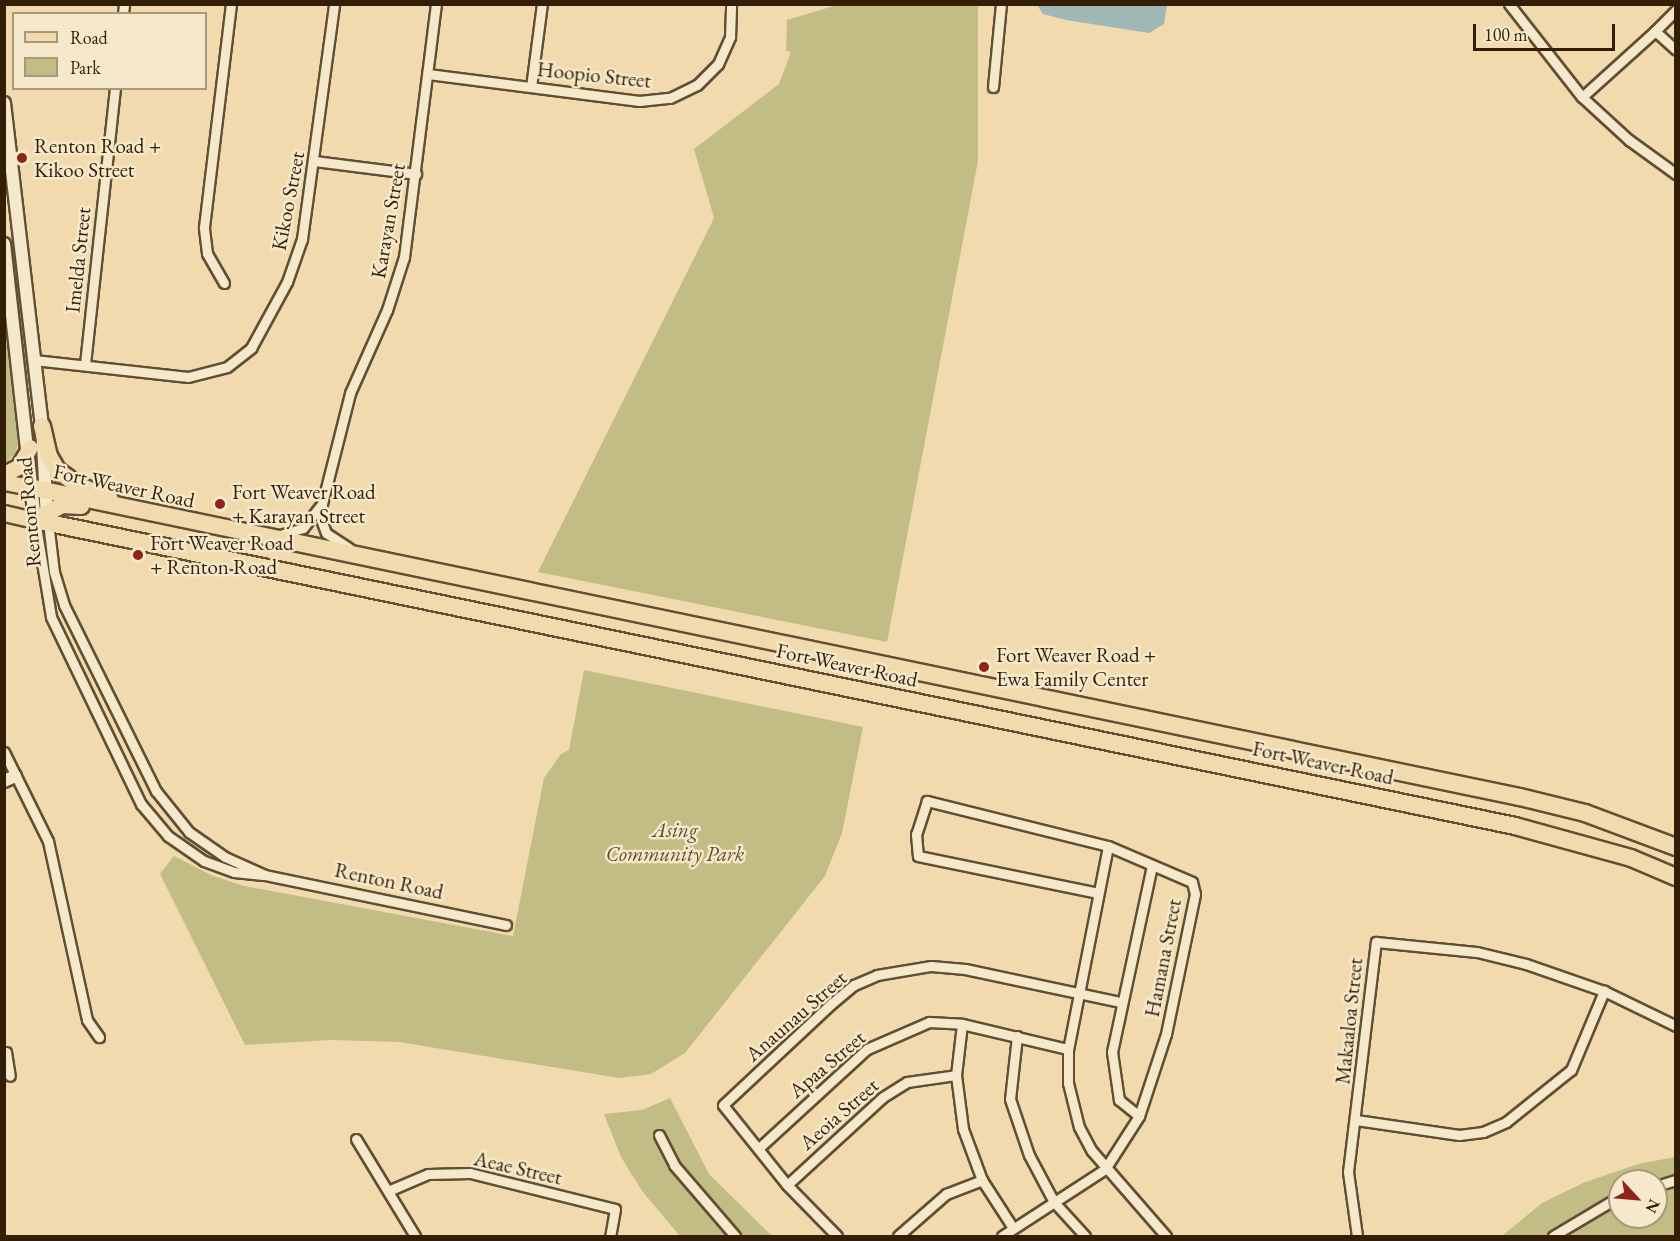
<!DOCTYPE html>
<html>
<head>
<meta charset="utf-8">
<style>
	body { margin:0 }
	#map { position:relative; width:1680px; height:1241px; overflow:hidden; background:#f1dbae; font-family:"EB Garamond",serif }
	div>[style] { position:absolute }
	[style*='--x'] { left:calc(var(--x)*1px); top:calc(var(--y)*1px); width:calc(var(--w)*1px); rotate:calc(var(--a)*1deg) }
	.green>* { inset:0; background:#c2bd85 }
	.water>* { inset:0; background:#9fb8b6 }
	.roads { filter:drop-shadow(2px 0 #624e32) drop-shadow(-2px 0 #624e32) drop-shadow(0 2px #624e32) drop-shadow(0 -2px #624e32) }
	.minor>* { height:9px; margin:-4.5px; padding:0 4.5px; transform-origin:4.5px; border-radius:4.5px; background:#f6e8ca }
	.tertiary>* { height:12px; margin:-6px; padding:0 6px; transform-origin:6px; border-radius:6px; background:#f6e8ca }
	.primary>* { height:15px; margin:-7.5px; padding:0 7.5px; transform-origin:7.5px; border-radius:7.5px; background:#f1dbae }
	.trunk>* { height:16px; margin:-8px; padding:0 8px; transform-origin:8px; border-radius:8px; background:#f1dbae }
	.dots>* { width:16px; height:16px; translate:-50% -50%; box-sizing:border-box; border:3px solid #f6e8ca; border-radius:50% }
	span { translate:-50% -50%; white-space:nowrap; text-align:center; line-height:1.15; -webkit-text-stroke:5px #f6e8ca; paint-order:stroke }
	.street-label { font-size:21px; color:#331f08 }
	.poi-label { font-size:21px; color:#331f08 }
	.left { translate:0 -50%; text-align:left }
	.park-label { font-size:21px; color:#5e4e2e; font-style:italic }
	.frame { position:absolute; inset:0; border:6px solid #331f08; pointer-events:none }
	.legend { position:absolute; left:12px; top:12px; width:195px; height:78px; box-sizing:border-box; background:#f6e8ca; border:2px solid #a8987c; margin:0; padding:8px 10px; list-style:none; font-size:18px; color:#331f08 }
	.legend li { display:flex; align-items:center; gap:12px; height:30px }
	.legend b { width:30px; border:2px solid #a8987c }
	.north { position:absolute; left:1608px; top:1169px; width:60px; height:60px; box-sizing:border-box; background:#f6e8ca; border:2px solid #a8987c; border-radius:50%; rotate:116deg; font-size:16px; font-weight:700; line-height:24px; text-align:center; color:#331f08 }
	.north::after { content:''; display:block; margin:auto; width:21px; height:27px; background:#8f2418; clip-path:polygon(50% 0,100% 100%,50% 72%,0 100%) }
	.scale { position:absolute; left:1473px; top:24px; width:142px; height:27px; box-sizing:border-box; border:3px solid #331f08; border-top:0; padding-left:8px; font-size:18px; line-height:21px; white-space:nowrap; color:#331f08; -webkit-text-stroke:4px #f6e8ca; paint-order:stroke }
</style>
</head>
<body>
<div id="map">
	<div class="green">
		<div style="clip-path:polygon(837px 5px,978px 5px,978px 161px,887px 642px,538px 572px,714px 218px,694px 149px,779px 84px,791px 52px,786px 51px,787px 20px)"></div>
		<div style="clip-path:polygon(15px 277px,19px 279px,35px 419px,21px 344px)"></div>
		<div style="clip-path:polygon(5px 324px,18px 444px,15px 454px,5px 463px)"></div>
		<div style="clip-path:polygon(584px 670px,863px 727px,842px 833px,825px 876px,685px 1053px,651px 1074px,619px 1078px,399px 1042px,331px 1040px,245px 1045px,160px 874px,174px 856px,213px 876px,244px 886px,513px 936px,544px 778px,561px 754px,569px 750px)"></div>
		<div style="clip-path:polygon(670px 1098px,709px 1174px,772px 1236px,680px 1236px,642px 1191px,621px 1157px,604px 1114px,642px 1110px)"></div>
		<div style="clip-path:polygon(evenodd,1675px 1157px,1675px 1236px,1502px 1236px,1542px 1203px,1583px 1183px,1638px 1164px,1675px 1157px,1620px 1181px,1656px 1181px,1656px 1217px,1620px 1217px,1620px 1181px)"></div>
	</div>
	<div class="water">
		<div style="clip-path:polygon(1037px 5px,1037px 4px,1167px 5px,1164px 24px,1149px 33px,1066px 20px,1043px 14px)"></div>
	</div>
	<div class="roads">
		<div class="minor">
			<div style="--x:1509;--y:4;--w:118;--a:51.9"></div>
			<div style="--x:1582;--y:97;--w:64;--a:42.5"></div>
			<div style="--x:1629;--y:140;--w:58;--a:35.9"></div>
			<div style="--x:1676;--y:10;--w:30;--a:135"></div>
			<div style="--x:1655;--y:31;--w:28;--a:42"></div>
			<div style="--x:123;--y:14;--w:10;--a:-84"></div>
			<div style="--x:428;--y:74;--w:213;--a:7.3"></div>
			<div style="--x:639;--y:101;--w:31;--a:-6"></div>
			<div style="--x:670;--y:98;--w:30;--a:-26"></div>
			<div style="--x:697;--y:85;--w:30;--a:-45"></div>
			<div style="--x:718;--y:64;--w:30;--a:-66"></div>
			<div style="--x:730;--y:37;--w:33;--a:-88"></div>
			<div style="--x:531;--y:87;--w:84;--a:-82.5"></div>
			<div style="--x:993;--y:87;--w:83;--a:-84.5"></div>
			<div style="--x:1582;--y:97;--w:98;--a:-42.1"></div>
			<div style="--x:315;--y:161;--w:102;--a:7.3"></div>
			<div style="--x:224;--y:283;--w:34;--a:-120"></div>
			<div style="--x:207;--y:253;--w:26;--a:-97"></div>
			<div style="--x:204;--y:227;--w:225;--a:-83.1"></div>
			<div style="--x:34;--y:360;--w:155;--a:6.3"></div>
			<div style="--x:188;--y:377;--w:40;--a:-14.4"></div>
			<div style="--x:227;--y:367;--w:31;--a:-38"></div>
			<div style="--x:251;--y:348;--w:75;--a:-61.4"></div>
			<div style="--x:287;--y:282;--w:46;--a:-70.8"></div>
			<div style="--x:302;--y:239;--w:237;--a:-82.2"></div>
			<div style="--x:85;--y:364;--w:278;--a:-83.8"></div>
			<div style="--x:35;--y:520;--w:98;--a:80.6"></div>
			<div style="--x:51;--y:617;--w:208;--a:64.3"></div>
			<div style="--x:141;--y:804;--w:42;--a:49.8"></div>
			<div style="--x:168;--y:836;--w:44;--a:34.8"></div>
			<div style="--x:204;--y:861;--w:32;--a:20"></div>
			<div style="--x:234;--y:872;--w:29;--a:6"></div>
			<div style="--x:48;--y:522;--w:50;--a:83.2"></div>
			<div style="--x:54;--y:572;--w:34;--a:73"></div>
			<div style="--x:64;--y:605;--w:208;--a:63.7"></div>
			<div style="--x:156;--y:791;--w:53;--a:51.2"></div>
			<div style="--x:189;--y:832;--w:44;--a:34.8"></div>
			<div style="--x:225;--y:857;--w:44;--a:24.2"></div>
			<div style="--x:265;--y:875;--w:246;--a:11.7"></div>
			<div style="--x:280;--y:535;--w:24;--a:-17"></div>
			<div style="--x:303;--y:528;--w:28;--a:-52"></div>
			<div style="--x:349;--y:548;--w:27;--a:-147"></div>
			<div style="--x:326;--y:533;--w:15;--a:-110"></div>
			<div style="--x:321;--y:519;--w:15;--a:-86"></div>
			<div style="--x:322;--y:504;--w:114;--a:-75.8"></div>
			<div style="--x:350;--y:393;--w:91;--a:-66"></div>
			<div style="--x:387;--y:310;--w:56;--a:-72.2"></div>
			<div style="--x:404;--y:257;--w:255;--a:-82.8"></div>
			<div style="--x:4;--y:752;--w:99;--a:63.7"></div>
			<div style="--x:48;--y:841;--w:183;--a:77.7"></div>
			<div style="--x:87;--y:1020;--w:21;--a:55"></div>
			<div style="--x:1108;--y:846;--w:207;--a:101.1"></div>
			<div style="--x:1068;--y:1049;--w:34;--a:90"></div>
			<div style="--x:1068;--y:1083;--w:45;--a:76"></div>
			<div style="--x:1079;--y:1127;--w:27;--a:62"></div>
			<div style="--x:1092;--y:1151;--w:113;--a:49"></div>
			<div style="--x:962;--y:1024;--w:51;--a:96.7"></div>
			<div style="--x:956;--y:1075;--w:54;--a:82.6"></div>
			<div style="--x:963;--y:1129;--w:54;--a:69.6"></div>
			<div style="--x:982;--y:1180;--w:57;--a:57.1"></div>
			<div style="--x:1017;--y:1036;--w:63;--a:96.3"></div>
			<div style="--x:1010;--y:1099;--w:59;--a:71.3"></div>
			<div style="--x:1029;--y:1155;--w:53;--a:62"></div>
			<div style="--x:1054;--y:1202;--w:46;--a:47.6"></div>
			<div style="--x:6;--y:1052;--w:24;--a:81"></div>
			<div style="--x:1139;--y:1116;--w:26;--a:-141"></div>
			<div style="--x:1119;--y:1100;--w:49;--a:-98.3"></div>
			<div style="--x:1112;--y:1052;--w:191;--a:-77.9"></div>
			<div style="--x:1356;--y:1120;--w:104;--a:8.3"></div>
			<div style="--x:1459;--y:1135;--w:24;--a:-7"></div>
			<div style="--x:1483;--y:1132;--w:25;--a:-23"></div>
			<div style="--x:1506;--y:1122;--w:83;--a:-38.7"></div>
			<div style="--x:1571;--y:1070;--w:86;--a:-67.3"></div>
			<div style="--x:659;--y:1135;--w:34;--a:63"></div>
			<div style="--x:674;--y:1165;--w:94;--a:49.3"></div>
			<div style="--x:356;--y:1139;--w:114;--a:58.7"></div>
			<div style="--x:760;--y:1147;--w:145;--a:-42.5"></div>
			<div style="--x:867;--y:1049;--w:68;--a:-23.5"></div>
			<div style="--x:929;--y:1022;--w:33;--a:3"></div>
			<div style="--x:962;--y:1024;--w:109;--a:13.3"></div>
			<div style="--x:787;--y:1185;--w:130;--a:-42.5"></div>
			<div style="--x:883;--y:1097;--w:28;--a:-32"></div>
			<div style="--x:907;--y:1082;--w:49;--a:-8.1"></div>
			<div style="--x:1656;--y:1186;--w:21;--a:-17"></div>
			<div style="--x:388;--y:1191;--w:43;--a:-23"></div>
			<div style="--x:428;--y:1174;--w:42;--a:-1.4"></div>
			<div style="--x:470;--y:1173;--w:149;--a:13.9"></div>
			<div style="--x:615;--y:1209;--w:27;--a:100"></div>
			<div style="--x:837;--y:1236;--w:71;--a:-134.4"></div>
			<div style="--x:787;--y:1185;--w:102;--a:-128.7"></div>
			<div style="--x:723;--y:1105;--w:148;--a:-43.1"></div>
			<div style="--x:831;--y:1004;--w:30;--a:-40"></div>
			<div style="--x:854;--y:985;--w:25;--a:-23"></div>
			<div style="--x:877;--y:975;--w:55;--a:-9.5"></div>
			<div style="--x:931;--y:966;--w:34;--a:5"></div>
			<div style="--x:965;--y:969;--w:158;--a:12"></div>
			<div style="--x:898;--y:1236;--w:64;--a:-41.2"></div>
			<div style="--x:946;--y:1194;--w:39;--a:-21"></div>
			<div style="--x:1002;--y:1236;--w:123;--a:-33"></div>
			<div style="--x:1105;--y:1169;--w:63;--a:-57.3"></div>
			<div style="--x:1139;--y:1116;--w:86;--a:-71.8"></div>
			<div style="--x:1166;--y:1034;--w:143;--a:-78.3"></div>
			<div style="--x:1195;--y:894;--w:12;--a:-104"></div>
			<div style="--x:1192;--y:882;--w:91;--a:-156.8"></div>
			<div style="--x:1108;--y:846;--w:187;--a:-166"></div>
			<div style="--x:927;--y:801;--w:35;--a:108"></div>
			<div style="--x:916;--y:834;--w:22;--a:85"></div>
			<div style="--x:918;--y:856;--w:184;--a:11.6"></div>
			<div style="--x:1357;--y:1236;--w:65;--a:-98"></div>
			<div style="--x:1348;--y:1172;--w:232;--a:-83.1"></div>
			<div style="--x:1376;--y:942;--w:101;--a:5.7"></div>
			<div style="--x:1477;--y:952;--w:50;--a:13.8"></div>
			<div style="--x:1526;--y:964;--w:83;--a:19.1"></div>
			<div style="--x:1604;--y:991;--w:80;--a:25.9"></div>
			<div style="--x:1553;--y:1236;--w:78;--a:-30.8"></div>
		</div>
		<div class="tertiary">
			<div style="--x:4;--y:103;--w:325;--a:83.3"></div>
			<div style="--x:42;--y:426;--w:93;--a:86.9"></div>
			<div style="--x:4;--y:244;--w:278;--a:83.6"></div>
			<div style="--x:4;--y:781;--w:12;--a:-24"></div>
		</div>
		<div class="primary">
			<div style="--x:4;--y:474;--w:16;--a:-27"></div>
			<div style="--x:18;--y:467;--w:23;--a:-59"></div>
			<div style="--x:4;--y:482;--w:31;--a:11"></div>
			<div style="--x:4;--y:513;--w:32;--a:13"></div>
		</div>
		<div class="trunk">
			<div style="--x:42;--y:426;--w:31;--a:77"></div>
			<div style="--x:49;--y:456;--w:16;--a:60"></div>
			<div style="--x:57;--y:470;--w:24;--a:36"></div>
			<div style="--x:76;--y:484;--w:37;--a:24"></div>
			<div style="--x:34;--y:488;--w:1518;--a:11.75"></div>
			<div style="--x:1520;--y:797;--w:67;--a:13.8"></div>
			<div style="--x:1585;--y:813;--w:97;--a:20.5"></div>
			<div style="--x:35;--y:520;--w:1511;--a:11.68"></div>
			<div style="--x:1515;--y:826;--w:120;--a:15.4"></div>
			<div style="--x:1631;--y:858;--w:49;--a:22.9"></div>
			<div style="--x:35;--y:520;--w:31;--a:-29"></div>
			<div style="--x:62;--y:505;--w:19;--a:3"></div>
		</div>
	</div>
	<div class="dots">
		<div style="left:22px;top:158px;background:#8f2418"></div>
		<div style="left:220px;top:504px;background:#8f2418"></div>
		<div style="left:138px;top:555px;background:#8f2418"></div>
		<div style="left:984px;top:667px;background:#8f2418"></div>
	</div>
	<div class="street-label">
		<span style="left:594px;top:75px;rotate:6deg">Hoopio Street</span>
		<span style="left:288px;top:201px;rotate:-79deg">Kikoo Street</span>
		<span style="left:388px;top:221px;rotate:-80deg">Karayan Street</span>
		<span style="left:78px;top:260px;rotate:-84deg">Imelda Street</span>
		<span style="left:124px;top:486px;rotate:12deg">Fort Weaver Road</span>
		<span style="left:29px;top:512px;rotate:-95deg">Renton Road</span>
		<span style="left:847px;top:665px;rotate:12deg">Fort Weaver Road</span>
		<span style="left:1323px;top:763px;rotate:12deg">Fort Weaver Road</span>
		<span style="left:389px;top:881px;rotate:12deg">Renton Road</span>
		<span style="left:1163px;top:958px;rotate:-79deg">Hamana Street</span>
		<span style="left:796px;top:1016px;rotate:-41deg">Anaunau Street</span>
		<span style="left:1349px;top:1021px;rotate:-84deg">Makaaloa Street</span>
		<span style="left:827px;top:1064px;rotate:-40deg">Apaa Street</span>
		<span style="left:839px;top:1114px;rotate:-41deg">Aeoia Street</span>
		<span style="left:518px;top:1168px;rotate:13deg">Aeae Street</span>
	</div>
	<div class="poi-label">
		<span class="left" style="left:34px;top:158px">Renton Road +<br>Kikoo Street</span>
		<span class="left" style="left:232px;top:504px">Fort Weaver Road<br>+ Karayan Street</span>
		<span class="left" style="left:150px;top:555px">Fort Weaver Road<br>+ Renton Road</span>
		<span class="left" style="left:996px;top:667px">Fort Weaver Road +<br>Ewa Family Center</span>
	</div>
	<div class="park-label">
		<span style="left:675px;top:842px">Asing<br>Community Park</span>
	</div>
	<div class="frame"></div>
	<ul class="legend">
	<li><b style="height:8px;background:#f1dbae"></b>Road</li>
	<li><b style="height:16px;background:#c2bd85"></b>Park</li>
	</ul>
	<div class="north">N</div>
	<div class="scale">100 m</div>
</div>
</body>
</html>
